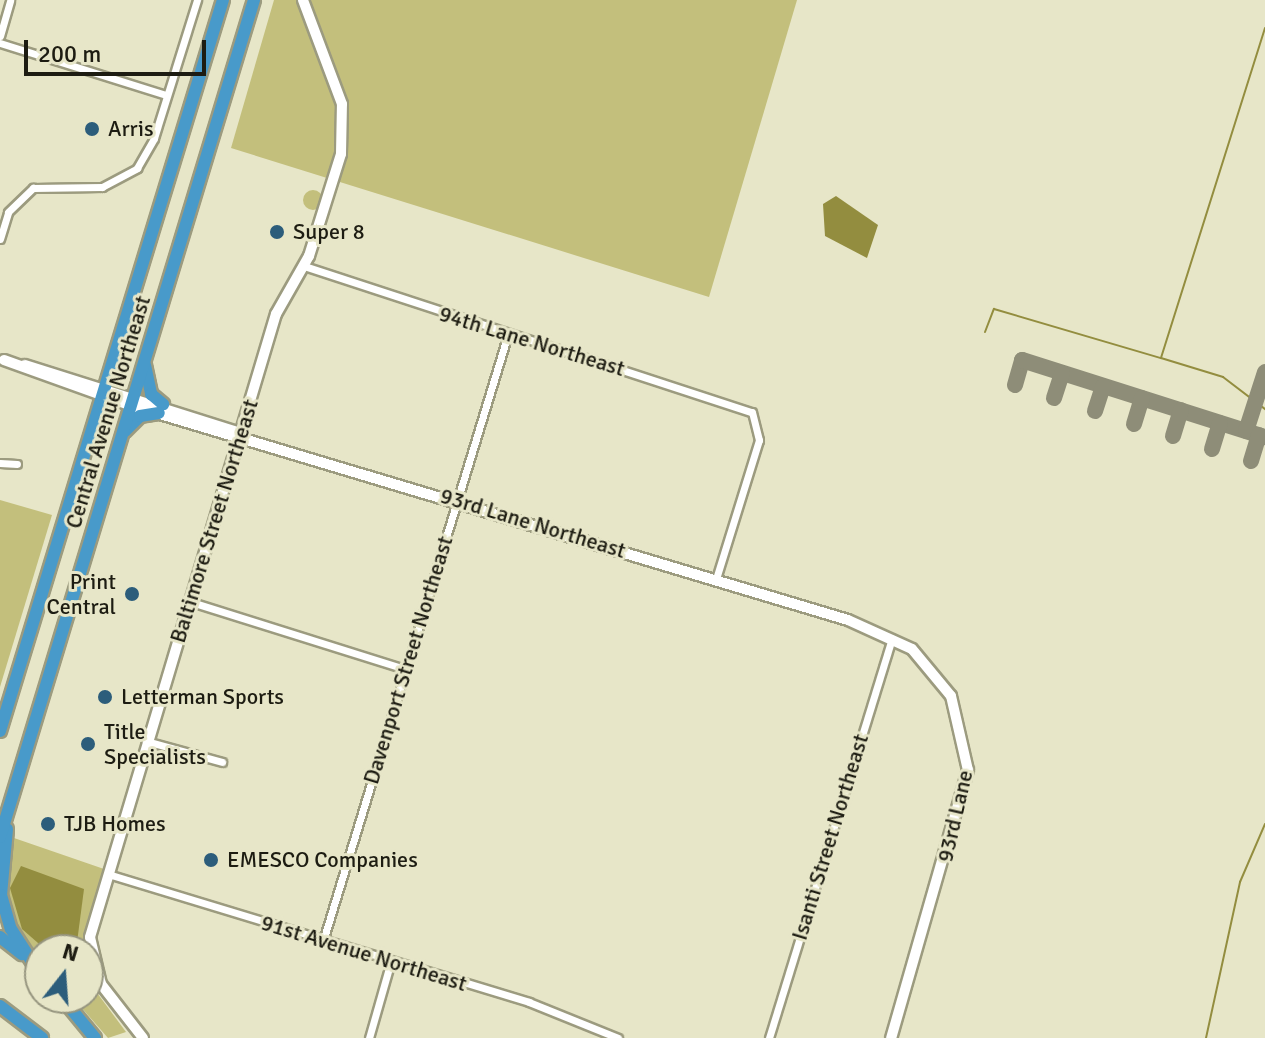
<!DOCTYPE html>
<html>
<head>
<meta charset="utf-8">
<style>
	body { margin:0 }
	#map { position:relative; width:1265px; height:1038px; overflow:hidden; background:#e7e6c8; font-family:Signika,sans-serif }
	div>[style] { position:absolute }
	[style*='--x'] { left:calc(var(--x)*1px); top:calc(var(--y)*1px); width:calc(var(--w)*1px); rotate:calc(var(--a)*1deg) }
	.green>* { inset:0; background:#c3bf7c }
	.round { border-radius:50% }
	.water>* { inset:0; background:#938d3f }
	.stream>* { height:2px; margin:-1px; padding:0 1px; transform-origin:1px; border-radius:1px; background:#938d3f }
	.taxiway>* { height:16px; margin:-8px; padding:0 8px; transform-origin:8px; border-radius:8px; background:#8e8d78 }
	.roads { filter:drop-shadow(2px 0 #9c9b7f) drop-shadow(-2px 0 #9c9b7f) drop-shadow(0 2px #9c9b7f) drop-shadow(0 -2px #9c9b7f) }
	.street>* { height:7px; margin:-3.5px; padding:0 3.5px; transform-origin:3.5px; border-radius:3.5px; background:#fff }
	.secondary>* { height:10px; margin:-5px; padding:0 5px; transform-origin:5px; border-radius:5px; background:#fff }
	.highway>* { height:12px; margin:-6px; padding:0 6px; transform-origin:6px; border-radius:6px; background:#489aca }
	.dots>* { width:22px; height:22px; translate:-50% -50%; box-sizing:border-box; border:4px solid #e7e6c8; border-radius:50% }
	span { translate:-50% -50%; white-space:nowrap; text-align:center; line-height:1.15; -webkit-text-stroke:6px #e7e6c8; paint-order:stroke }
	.poi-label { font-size:22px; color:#1d1c12 }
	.left { translate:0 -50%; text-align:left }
	.right { translate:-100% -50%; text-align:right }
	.street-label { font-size:22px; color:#1d1c12 }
	.north { position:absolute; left:24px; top:934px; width:80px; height:80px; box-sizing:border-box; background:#e7e6c8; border:2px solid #96957f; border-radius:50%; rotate:17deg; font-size:22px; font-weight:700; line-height:32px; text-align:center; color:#1d1c12 }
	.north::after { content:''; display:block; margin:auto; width:28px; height:36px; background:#2c5d7b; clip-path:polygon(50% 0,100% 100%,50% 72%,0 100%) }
	.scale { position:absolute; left:24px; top:40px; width:182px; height:36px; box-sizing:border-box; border:4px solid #1d1c12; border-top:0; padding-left:10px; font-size:24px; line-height:28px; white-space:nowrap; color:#1d1c12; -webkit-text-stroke:6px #e7e6c8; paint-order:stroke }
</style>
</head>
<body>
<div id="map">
	<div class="green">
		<div style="clip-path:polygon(274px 0,797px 0,709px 297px,231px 148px)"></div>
		<div class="round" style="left:303px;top:190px;width:20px;height:20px"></div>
		<div style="clip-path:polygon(0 500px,52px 515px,0 687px)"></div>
		<div style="clip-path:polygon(14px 838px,104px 869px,84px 950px,40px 950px,40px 961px,16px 929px,6px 883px)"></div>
		<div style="clip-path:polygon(88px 976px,89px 982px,126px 1032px,108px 1038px,73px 998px,88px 998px)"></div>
	</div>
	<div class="water">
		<div style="clip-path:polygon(836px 196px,878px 225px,867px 258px,825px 236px,823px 204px)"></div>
		<div style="clip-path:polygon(21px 866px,84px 889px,76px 950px,46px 950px,22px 929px,10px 888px)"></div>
	</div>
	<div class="stream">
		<div style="--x:1265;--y:28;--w:346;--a:107.5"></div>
		<div style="--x:1161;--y:358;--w:65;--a:17"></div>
		<div style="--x:1223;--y:377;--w:53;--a:37.3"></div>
		<div style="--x:985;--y:332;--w:25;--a:-69"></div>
		<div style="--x:994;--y:309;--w:174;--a:16.4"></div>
		<div style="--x:1206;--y:1038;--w:160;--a:-77.7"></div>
		<div style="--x:1240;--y:882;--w:63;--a:-66.7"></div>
	</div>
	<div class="taxiway">
		<div style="--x:1015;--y:385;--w:26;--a:-74"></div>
		<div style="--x:1022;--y:360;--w:255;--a:17.6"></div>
		<div style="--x:1054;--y:398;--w:26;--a:-72"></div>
		<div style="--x:1095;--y:411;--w:26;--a:-72"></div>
		<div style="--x:1134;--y:424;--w:27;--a:-73"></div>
		<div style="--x:1246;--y:431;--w:62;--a:-72.1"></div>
		<div style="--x:1173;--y:436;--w:27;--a:-73"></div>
		<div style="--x:1212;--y:449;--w:27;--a:-73"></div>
		<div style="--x:1251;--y:461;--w:27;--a:-73"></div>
	</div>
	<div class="roads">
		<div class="street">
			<div style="--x:0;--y:36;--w:37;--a:-74"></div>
			<div style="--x:0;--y:43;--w:174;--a:17.4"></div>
			<div style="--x:0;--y:239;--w:28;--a:-73"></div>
			<div style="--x:8;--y:212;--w:35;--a:-44"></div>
			<div style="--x:33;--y:188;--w:69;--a:-0.8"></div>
			<div style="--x:102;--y:187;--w:40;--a:-28"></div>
			<div style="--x:137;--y:168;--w:34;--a:-60"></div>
			<div style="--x:154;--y:138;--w:145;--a:-72.7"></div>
			<div style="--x:304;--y:266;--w:471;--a:18.1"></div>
			<div style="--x:752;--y:412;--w:29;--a:76"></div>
			<div style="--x:759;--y:440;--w:145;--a:107.2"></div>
			<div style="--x:0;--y:463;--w:17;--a:3"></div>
			<div style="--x:191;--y:602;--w:224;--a:17.4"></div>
			<div style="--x:146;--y:741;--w:79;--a:15.4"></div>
			<div style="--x:108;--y:874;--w:440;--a:16.9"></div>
			<div style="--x:529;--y:1002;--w:96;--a:22"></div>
			<div style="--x:323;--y:941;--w:635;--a:-73.05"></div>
			<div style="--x:369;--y:1038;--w:80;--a:-74.1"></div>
			<div style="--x:769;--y:1038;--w:418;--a:-72.9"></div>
		</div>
		<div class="secondary">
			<div style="--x:4;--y:360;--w:134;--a:19.7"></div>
			<div style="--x:130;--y:405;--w:749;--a:16.67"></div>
			<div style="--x:848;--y:620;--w:70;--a:24.4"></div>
			<div style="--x:912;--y:649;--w:61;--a:50.3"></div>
			<div style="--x:951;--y:696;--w:76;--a:77.1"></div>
			<div style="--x:968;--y:770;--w:279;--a:106"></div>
			<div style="--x:25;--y:365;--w:226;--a:17.5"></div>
			<div style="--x:143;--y:1038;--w:68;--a:-127.9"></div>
			<div style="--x:101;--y:984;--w:48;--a:-103.2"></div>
			<div style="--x:90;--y:937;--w:650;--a:-73.38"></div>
			<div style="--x:276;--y:314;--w:67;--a:-60.4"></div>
			<div style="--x:309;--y:256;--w:107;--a:-72.6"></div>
			<div style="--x:341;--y:154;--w:50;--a:-88.9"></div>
			<div style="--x:342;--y:104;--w:111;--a:-110.6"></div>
		</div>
		<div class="highway">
			<div style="--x:145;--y:365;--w:30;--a:78"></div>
			<div style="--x:151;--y:394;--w:16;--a:40"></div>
			<div style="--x:125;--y:431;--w:21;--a:-45"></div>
			<div style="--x:140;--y:416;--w:19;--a:-9"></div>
			<div style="--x:0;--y:731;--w:764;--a:-73.04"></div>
			<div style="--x:7;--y:829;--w:66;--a:95.2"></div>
			<div style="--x:1;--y:895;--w:35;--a:74"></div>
			<div style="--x:11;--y:929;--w:54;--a:57.2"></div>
			<div style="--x:0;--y:837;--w:875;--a:-73.12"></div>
			<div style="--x:0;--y:937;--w:28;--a:38"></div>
			<div style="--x:62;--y:998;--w:52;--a:50.5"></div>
			<div style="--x:0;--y:1006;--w:53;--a:37.3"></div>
		</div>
	</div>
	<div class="dots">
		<div style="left:92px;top:129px;background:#2c5d7b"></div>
		<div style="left:277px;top:232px;background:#2c5d7b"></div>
		<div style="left:132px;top:594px;background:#2c5d7b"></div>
		<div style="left:105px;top:697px;background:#2c5d7b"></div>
		<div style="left:88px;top:744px;background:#2c5d7b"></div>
		<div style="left:48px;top:824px;background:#2c5d7b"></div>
		<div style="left:211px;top:860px;background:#2c5d7b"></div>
	</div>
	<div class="poi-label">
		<span class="left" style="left:108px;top:129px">Arris</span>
		<span class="left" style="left:293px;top:232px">Super 8</span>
		<span class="right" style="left:116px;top:594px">Print<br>Central</span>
		<span class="left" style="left:121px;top:697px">Letterman Sports</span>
		<span class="left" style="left:104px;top:744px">Title<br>Specialists</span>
		<span class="left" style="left:64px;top:824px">TJB Homes</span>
		<span class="left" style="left:227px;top:860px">EMESCO Companies</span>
	</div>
	<div class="street-label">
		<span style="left:532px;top:341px;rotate:17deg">94th Lane Northeast</span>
		<span style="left:108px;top:412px;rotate:-73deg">Central Avenue Northeast</span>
		<span style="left:214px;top:521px;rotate:-73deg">Baltimore Street Northeast</span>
		<span style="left:533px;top:523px;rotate:17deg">93rd Lane Northeast</span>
		<span style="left:408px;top:660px;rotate:-73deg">Davenport Street Northeast</span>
		<span style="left:955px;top:816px;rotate:-77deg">93rd Lane</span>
		<span style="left:830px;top:837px;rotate:-73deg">Isanti Street Northeast</span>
		<span style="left:364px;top:953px;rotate:17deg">91st Avenue Northeast</span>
	</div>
	<div class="north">N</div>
	<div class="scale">200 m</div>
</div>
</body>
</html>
